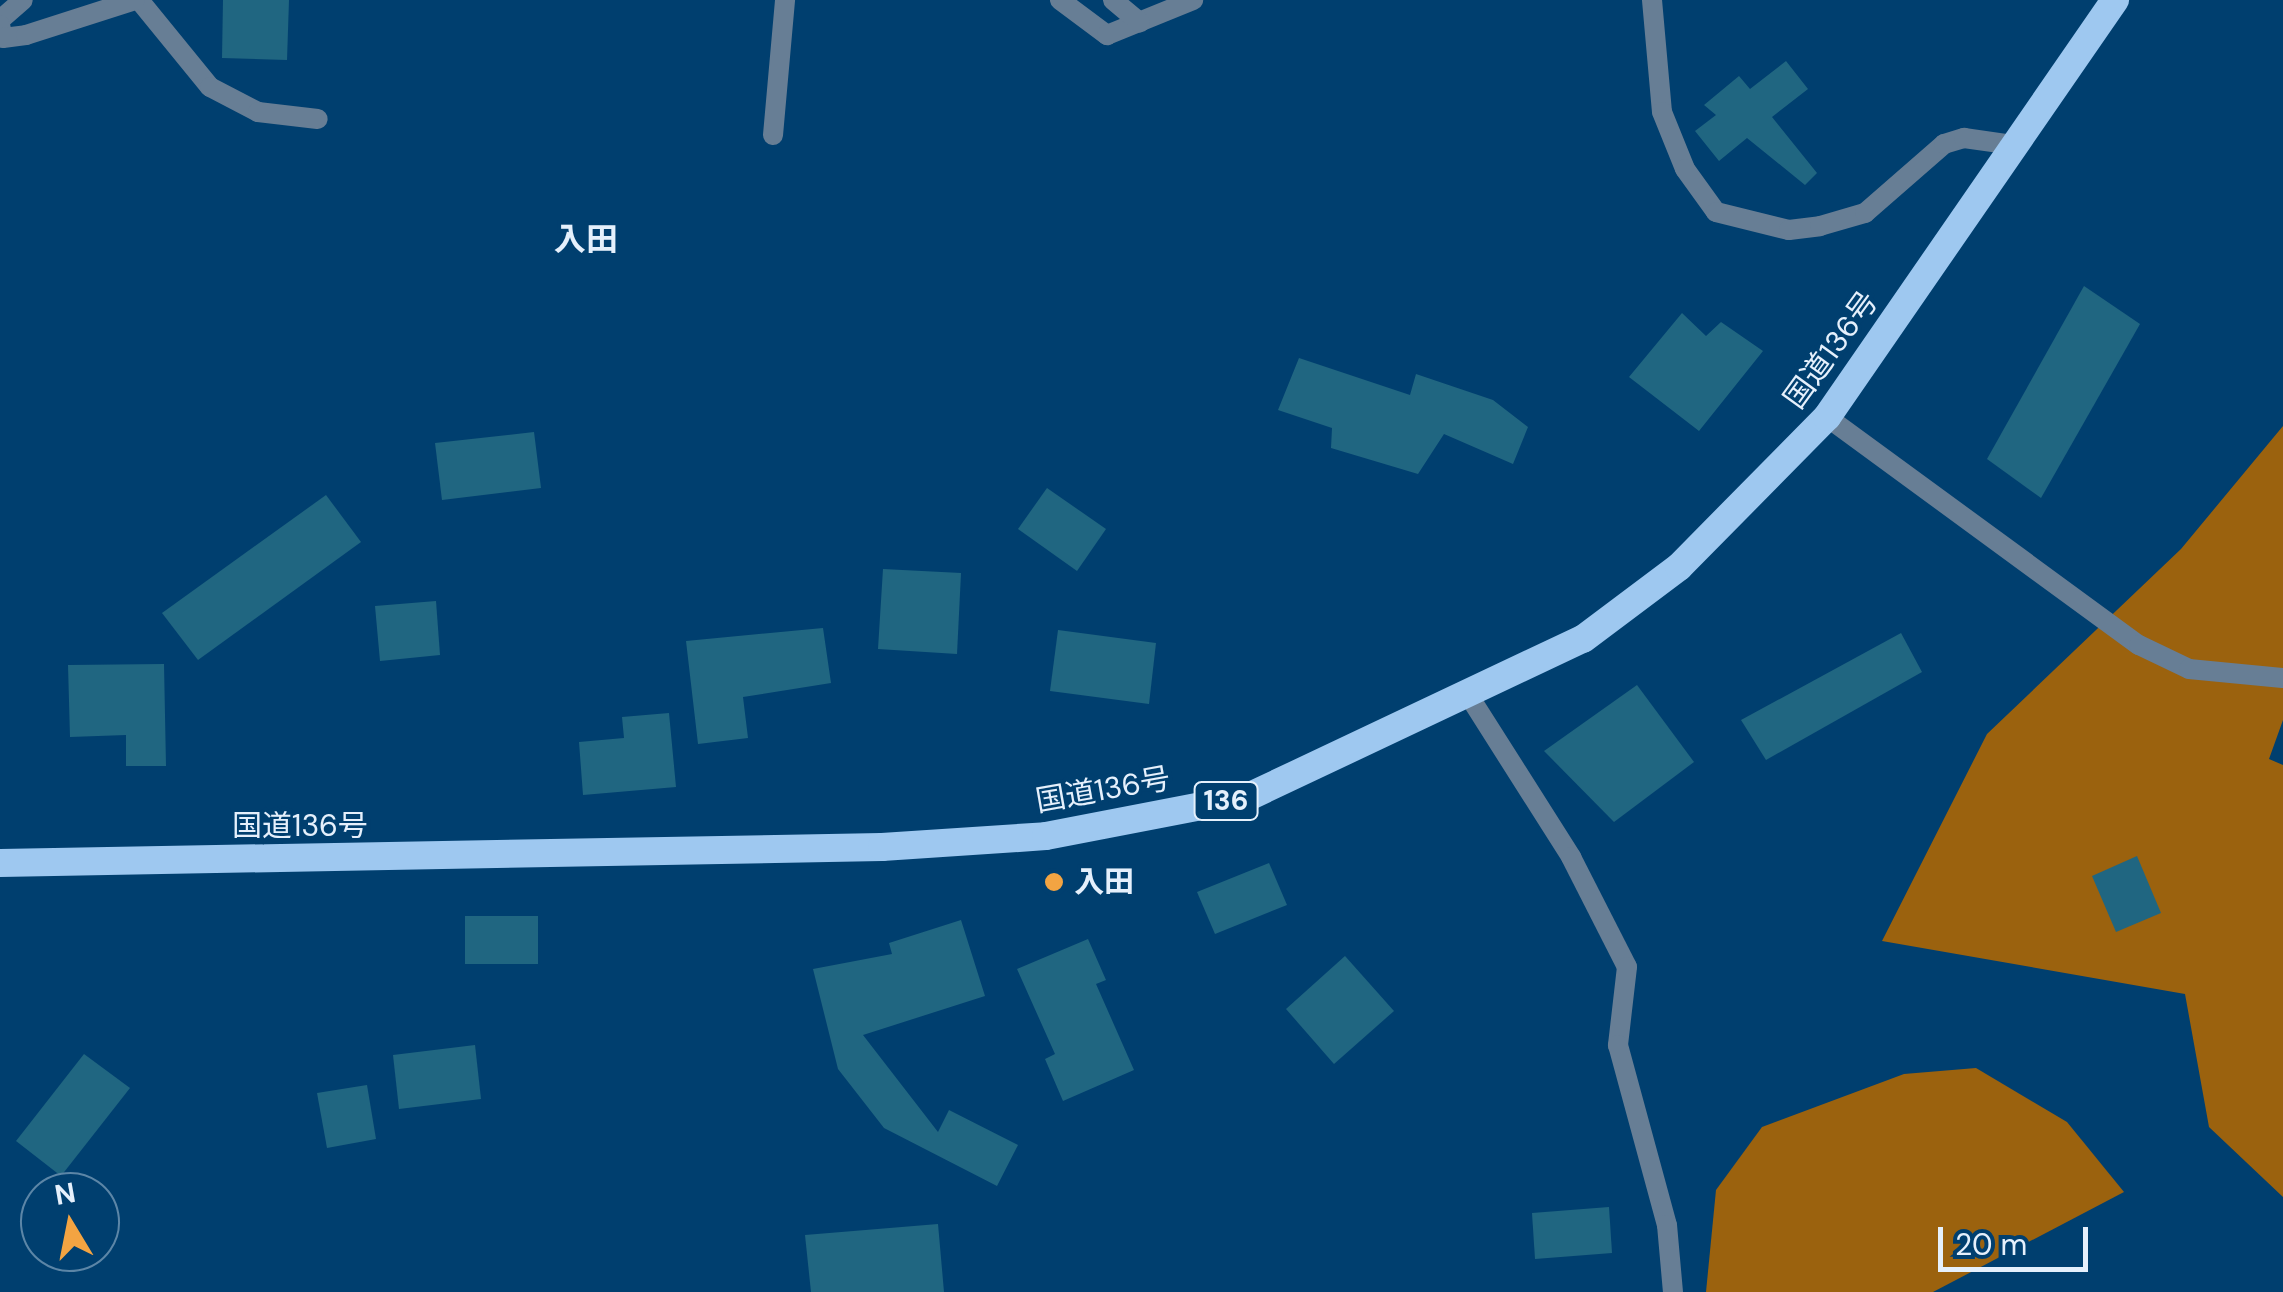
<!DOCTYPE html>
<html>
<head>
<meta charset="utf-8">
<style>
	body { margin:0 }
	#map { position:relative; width:2283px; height:1292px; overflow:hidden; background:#003f6f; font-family:"DM Sans","Noto Sans JP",sans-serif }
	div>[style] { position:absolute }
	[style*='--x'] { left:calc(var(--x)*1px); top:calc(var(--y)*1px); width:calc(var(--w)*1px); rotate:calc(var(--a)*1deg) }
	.forest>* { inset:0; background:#9b620e }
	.building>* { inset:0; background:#206681 }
	.minor>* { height:20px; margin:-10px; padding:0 10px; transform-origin:10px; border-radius:10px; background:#677e95 }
	.trunk>* { height:28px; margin:-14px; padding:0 14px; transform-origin:14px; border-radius:14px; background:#9ec8f0 }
	.dots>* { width:28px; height:28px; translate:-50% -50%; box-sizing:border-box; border:5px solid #003f6f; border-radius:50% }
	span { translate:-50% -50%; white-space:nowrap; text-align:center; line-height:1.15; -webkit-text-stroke:8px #003f6f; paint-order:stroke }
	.shield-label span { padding:2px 8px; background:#003f6f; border:2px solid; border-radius:8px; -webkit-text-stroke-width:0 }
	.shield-label { font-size:28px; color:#e5f0fc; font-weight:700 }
	.street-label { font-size:30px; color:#e5f0fc }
	.poi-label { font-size:30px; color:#e5f0fc; font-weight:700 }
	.left { translate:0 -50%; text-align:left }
	.neighbourhood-label { font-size:32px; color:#e5f0fc; font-weight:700 }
	.north { position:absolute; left:20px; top:1172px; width:100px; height:100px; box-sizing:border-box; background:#003f6f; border:2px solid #5c86a7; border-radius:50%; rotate:350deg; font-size:28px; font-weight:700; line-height:40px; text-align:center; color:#e5f0fc }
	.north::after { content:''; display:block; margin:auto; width:35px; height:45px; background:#f3a442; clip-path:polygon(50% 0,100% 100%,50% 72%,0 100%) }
	.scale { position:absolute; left:1938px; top:1227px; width:150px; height:45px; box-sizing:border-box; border:5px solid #e5f0fc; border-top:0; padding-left:12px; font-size:30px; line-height:35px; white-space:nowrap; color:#e5f0fc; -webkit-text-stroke:8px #003f6f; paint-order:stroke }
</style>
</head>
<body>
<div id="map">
	<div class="forest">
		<div style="clip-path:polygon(2283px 426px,2283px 720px,2269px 759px,2283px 765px,2283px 1197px,2209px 1127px,2185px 994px,1882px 941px,1987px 734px,2181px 549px)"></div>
		<div style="clip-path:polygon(1976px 1068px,2067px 1122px,2124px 1192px,1933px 1292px,1706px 1292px,1716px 1190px,1762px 1127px,1904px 1074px)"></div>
	</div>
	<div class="building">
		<div style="clip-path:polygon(223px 0,289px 0,287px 60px,222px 58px)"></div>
		<div style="clip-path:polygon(1786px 61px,1808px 89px,1772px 117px,1817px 173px,1805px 185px,1747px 138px,1719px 161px,1695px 131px,1716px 115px,1704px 105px,1739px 76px,1750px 89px)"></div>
		<div style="clip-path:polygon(2084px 286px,2140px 324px,2041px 498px,1987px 459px)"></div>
		<div style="clip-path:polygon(1682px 313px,1706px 336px,1721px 322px,1763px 351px,1699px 431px,1629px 377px)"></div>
		<div style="clip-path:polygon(1299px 358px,1410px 395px,1416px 374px,1493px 400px,1528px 427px,1513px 464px,1444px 434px,1418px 474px,1331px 448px,1332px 428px,1278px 410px)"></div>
		<div style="clip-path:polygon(534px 432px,541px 488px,442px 500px,435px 443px)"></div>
		<div style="clip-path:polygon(1047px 488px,1106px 529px,1077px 571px,1018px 529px)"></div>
		<div style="clip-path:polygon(326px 495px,361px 542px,198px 660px,162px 613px)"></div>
		<div style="clip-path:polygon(883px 569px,961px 573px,957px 654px,878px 649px)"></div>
		<div style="clip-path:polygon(436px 601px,440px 655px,380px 661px,375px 606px)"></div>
		<div style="clip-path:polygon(823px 628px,831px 683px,743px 697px,748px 738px,698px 744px,686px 641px)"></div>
		<div style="clip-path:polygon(1058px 630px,1156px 643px,1149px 704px,1050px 691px)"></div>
		<div style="clip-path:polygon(1901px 633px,1922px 672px,1766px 760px,1741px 720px)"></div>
		<div style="clip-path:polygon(164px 664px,166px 766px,126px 766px,126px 735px,70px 737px,68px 665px)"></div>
		<div style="clip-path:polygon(1637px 685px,1694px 762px,1614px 822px,1544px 751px)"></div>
		<div style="clip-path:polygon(669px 713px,676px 787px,583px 795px,579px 742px,624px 738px,622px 717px)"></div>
		<div style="clip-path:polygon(2137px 856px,2161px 913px,2116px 932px,2092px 876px)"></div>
		<div style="clip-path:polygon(1269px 863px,1287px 905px,1215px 934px,1197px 892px)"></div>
		<div style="clip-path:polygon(465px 916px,538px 916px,538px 964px,465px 964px)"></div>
		<div style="clip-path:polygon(961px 920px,985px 996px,863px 1035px,938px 1132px,949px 1110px,1018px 1145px,997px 1186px,884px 1128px,838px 1069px,813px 969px,892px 954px,889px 943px)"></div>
		<div style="clip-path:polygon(1088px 939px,1106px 980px,1096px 984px,1134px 1070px,1063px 1101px,1045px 1059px,1055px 1054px,1017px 969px)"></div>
		<div style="clip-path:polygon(1345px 956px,1394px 1011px,1334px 1064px,1286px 1009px)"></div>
		<div style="clip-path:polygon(475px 1045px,481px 1099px,399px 1109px,393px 1055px)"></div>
		<div style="clip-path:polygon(84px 1054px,130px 1088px,61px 1176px,16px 1141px)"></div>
		<div style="clip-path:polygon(367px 1085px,376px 1139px,327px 1148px,317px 1093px)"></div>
		<div style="clip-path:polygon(1609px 1207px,1612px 1253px,1535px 1259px,1532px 1213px)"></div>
		<div style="clip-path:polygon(938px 1224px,944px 1292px,811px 1292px,805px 1235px)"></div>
	</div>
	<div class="minor">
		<div style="--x:139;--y:0;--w:112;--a:50.8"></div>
		<div style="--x:210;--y:87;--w:54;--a:27.5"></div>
		<div style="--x:258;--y:112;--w:60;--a:6.7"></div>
		<div style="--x:1060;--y:0;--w:59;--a:36.7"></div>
		<div style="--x:1107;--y:35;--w:93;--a:-22.1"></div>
		<div style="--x:1113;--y:0;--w:35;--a:40"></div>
		<div style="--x:1652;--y:0;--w:112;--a:84.9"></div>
		<div style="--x:1662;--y:112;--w:61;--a:68"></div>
		<div style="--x:1685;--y:169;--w:53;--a:54.2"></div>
		<div style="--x:1716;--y:212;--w:75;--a:13.9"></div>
		<div style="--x:1789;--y:230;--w:31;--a:-7"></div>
		<div style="--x:1820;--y:226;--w:47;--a:-16.1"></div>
		<div style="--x:1865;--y:213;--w:105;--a:-41.1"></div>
		<div style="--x:1944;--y:144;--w:21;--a:-17"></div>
		<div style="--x:1964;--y:138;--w:49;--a:8.1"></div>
		<div style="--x:0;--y:20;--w:30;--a:-41"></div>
		<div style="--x:0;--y:25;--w:13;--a:77"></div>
		<div style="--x:3;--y:38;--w:23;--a:-7"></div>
		<div style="--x:26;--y:35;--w:114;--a:-17.8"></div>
		<div style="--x:773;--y:135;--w:136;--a:-84.9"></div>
		<div style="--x:1827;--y:417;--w:386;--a:36.2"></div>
		<div style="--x:2139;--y:645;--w:55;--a:25.6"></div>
		<div style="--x:2189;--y:669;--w:94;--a:5.5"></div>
		<div style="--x:1469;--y:696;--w:191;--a:57.6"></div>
		<div style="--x:1571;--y:857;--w:123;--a:63"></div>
		<div style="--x:1627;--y:967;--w:79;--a:96.6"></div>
		<div style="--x:1618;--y:1045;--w:187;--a:74.8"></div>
		<div style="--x:1667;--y:1225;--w:67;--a:84.9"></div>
	</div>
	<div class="trunk">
		<div style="--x:0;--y:863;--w:882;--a:-1.04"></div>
		<div style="--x:882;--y:847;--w:164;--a:-3.8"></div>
		<div style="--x:1046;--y:836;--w:206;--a:-10.9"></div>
		<div style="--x:1248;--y:797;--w:370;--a:-25.3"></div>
		<div style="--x:1583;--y:639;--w:120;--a:-36.9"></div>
		<div style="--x:1679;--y:567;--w:211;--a:-45.4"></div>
		<div style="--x:1827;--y:417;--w:507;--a:-55.37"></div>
	</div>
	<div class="dots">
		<div style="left:1054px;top:882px;background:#f3a442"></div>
	</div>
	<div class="shield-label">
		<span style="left:1226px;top:801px">136</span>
	</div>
	<div class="street-label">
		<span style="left:1831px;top:350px;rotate:-54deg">国道136号</span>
		<span style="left:1103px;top:790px;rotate:-10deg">国道136号</span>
		<span style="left:300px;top:826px">国道136号</span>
	</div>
	<div class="poi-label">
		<span class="left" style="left:1074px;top:882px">入田</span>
	</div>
	<div class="neighbourhood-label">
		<span style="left:586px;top:239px">入田</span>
	</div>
	<div class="north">N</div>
	<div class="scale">20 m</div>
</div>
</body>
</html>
